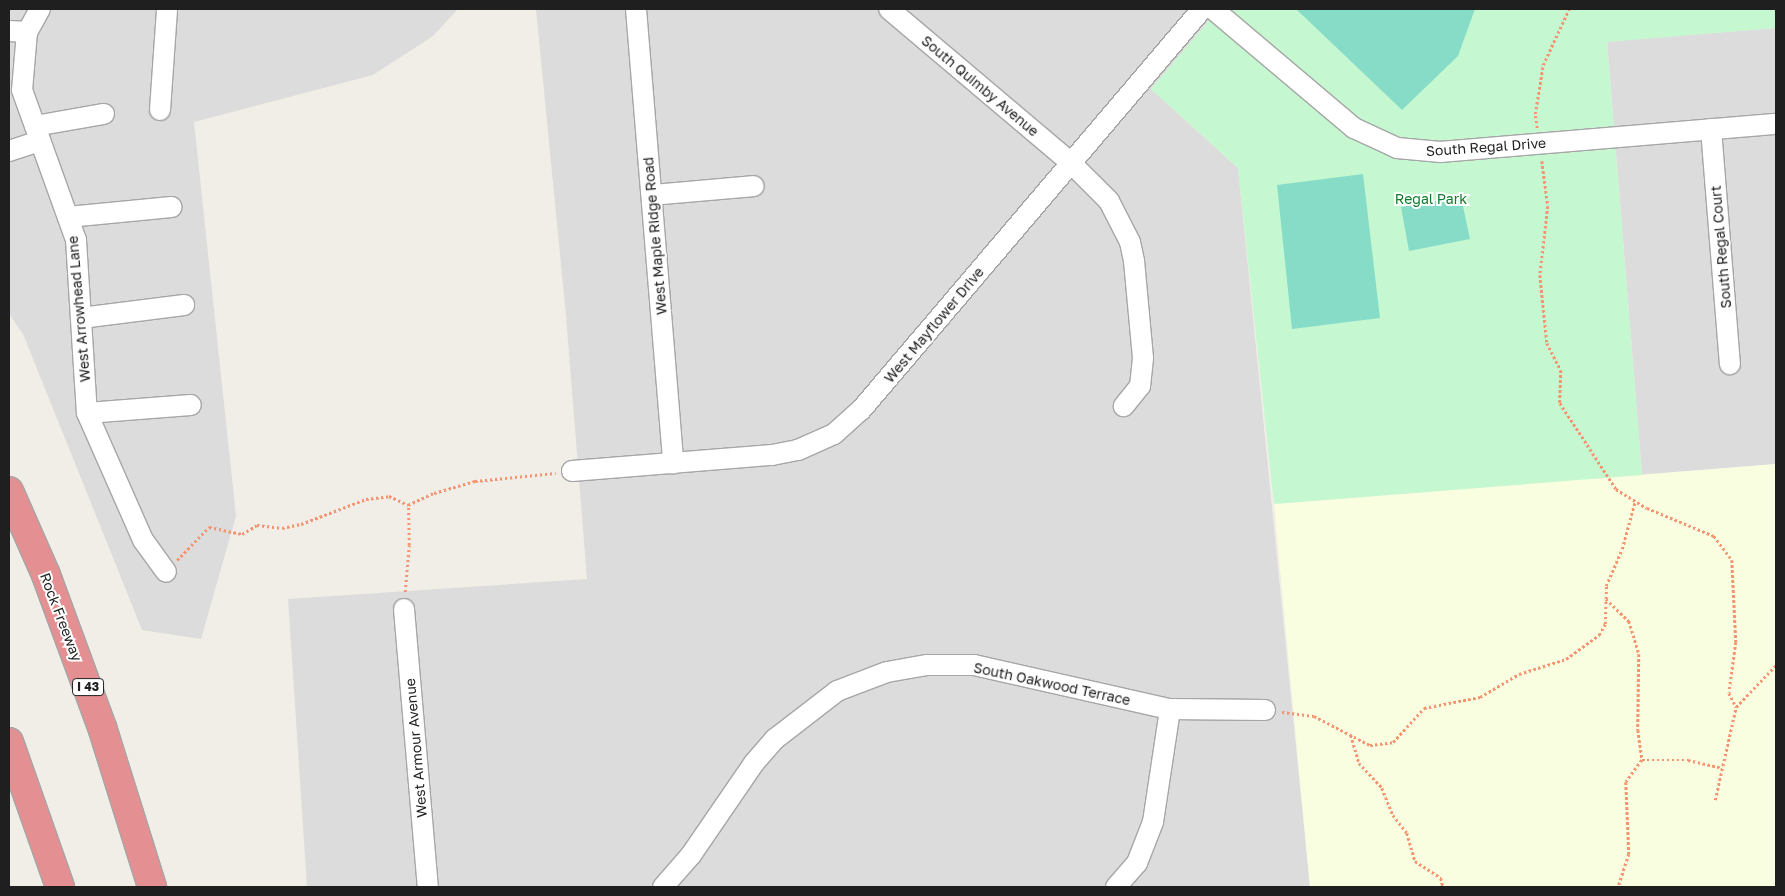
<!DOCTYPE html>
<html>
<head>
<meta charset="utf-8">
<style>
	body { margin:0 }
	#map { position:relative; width:1785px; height:896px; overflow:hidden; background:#f0eee6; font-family:"Golos Text",sans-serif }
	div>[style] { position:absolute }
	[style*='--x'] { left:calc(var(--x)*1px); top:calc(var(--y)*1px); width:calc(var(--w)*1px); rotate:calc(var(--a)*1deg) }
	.residential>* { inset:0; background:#dddcdc }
	.education>* { inset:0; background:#f9fee0 }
	.park>* { inset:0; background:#c5f8d1 }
	.pitch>* { inset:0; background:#87dcc8 }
	.path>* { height:2.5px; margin-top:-1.25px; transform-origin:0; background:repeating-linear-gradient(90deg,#f59471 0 2.5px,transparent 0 5px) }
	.roads { filter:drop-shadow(1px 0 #a6a6a6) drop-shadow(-1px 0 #a6a6a6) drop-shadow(0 1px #a6a6a6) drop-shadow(0 -1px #a6a6a6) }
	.minor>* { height:20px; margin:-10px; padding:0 10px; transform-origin:10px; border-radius:10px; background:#fff }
	.highway>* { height:28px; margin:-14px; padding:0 14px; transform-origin:14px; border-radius:14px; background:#e49093 }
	span { translate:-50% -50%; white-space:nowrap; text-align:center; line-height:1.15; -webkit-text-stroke:4px #fff; paint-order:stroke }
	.shield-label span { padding:1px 4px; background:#fff; border:1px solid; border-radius:4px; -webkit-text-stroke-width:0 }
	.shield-label { font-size:12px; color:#1f1f1f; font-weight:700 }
	.street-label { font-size:14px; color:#1f1f1f }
	.park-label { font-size:14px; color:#107b2a }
	.frame { position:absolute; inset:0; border:10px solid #1f1f1f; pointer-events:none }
</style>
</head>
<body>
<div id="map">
	<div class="residential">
		<div style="clip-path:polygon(9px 9px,458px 9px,433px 36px,373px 75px,194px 122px,236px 516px,201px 639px,142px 630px,23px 334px,9px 314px)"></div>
		<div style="clip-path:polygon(536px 9px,1219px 9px,1151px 89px,1238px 168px,1310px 887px,307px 887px,288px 599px,587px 579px,566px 316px)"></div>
		<div style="clip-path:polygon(1776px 28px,1776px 464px,1642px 475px,1607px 41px)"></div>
	</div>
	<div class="education">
		<div style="clip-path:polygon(1776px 464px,1776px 887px,1310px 887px,1274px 504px)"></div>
	</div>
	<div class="park">
		<div style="clip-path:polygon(1219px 9px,1776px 9px,1776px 28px,1607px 42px,1642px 475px,1274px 504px,1238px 168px,1151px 89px)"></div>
	</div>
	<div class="pitch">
		<div style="clip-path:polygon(1296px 9px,1475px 9px,1458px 56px,1402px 110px)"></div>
		<div style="clip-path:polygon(1363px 174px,1380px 318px,1292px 329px,1277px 185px)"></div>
		<div style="clip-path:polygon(1461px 197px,1470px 239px,1409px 251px,1401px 207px)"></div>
	</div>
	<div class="path">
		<div style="--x:1537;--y:128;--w:14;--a:-98"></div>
		<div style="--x:1535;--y:114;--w:50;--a:-80.7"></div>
		<div style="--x:1543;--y:65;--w:62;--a:-65.1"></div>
		<div style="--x:1542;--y:161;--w:45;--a:82.4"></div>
		<div style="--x:1548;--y:206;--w:69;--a:96.6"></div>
		<div style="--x:1540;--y:275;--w:68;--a:84.1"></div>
		<div style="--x:1547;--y:343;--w:30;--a:63"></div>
		<div style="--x:1561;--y:370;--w:33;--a:92"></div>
		<div style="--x:1560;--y:403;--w:103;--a:56.9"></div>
		<div style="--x:1616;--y:489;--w:36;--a:32"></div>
		<div style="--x:1647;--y:508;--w:73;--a:22.7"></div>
		<div style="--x:1714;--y:536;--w:30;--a:53"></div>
		<div style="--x:1732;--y:560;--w:82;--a:87.2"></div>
		<div style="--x:1736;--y:642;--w:51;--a:97.8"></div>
		<div style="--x:1729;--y:693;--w:16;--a:63"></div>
		<div style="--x:177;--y:560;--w:46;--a:-45.9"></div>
		<div style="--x:209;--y:527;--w:34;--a:12"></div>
		<div style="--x:242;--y:534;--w:17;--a:-31"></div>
		<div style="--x:257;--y:525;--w:25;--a:7"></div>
		<div style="--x:282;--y:528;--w:19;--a:-12"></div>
		<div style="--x:301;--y:524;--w:70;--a:-21"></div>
		<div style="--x:366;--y:499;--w:23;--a:-7"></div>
		<div style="--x:389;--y:496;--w:21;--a:25"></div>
		<div style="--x:408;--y:505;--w:29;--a:-25"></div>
		<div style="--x:434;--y:493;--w:43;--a:-16.3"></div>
		<div style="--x:475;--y:481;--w:81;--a:-5.6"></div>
		<div style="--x:405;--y:592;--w:47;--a:-85.1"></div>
		<div style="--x:409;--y:545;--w:39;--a:-91"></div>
		<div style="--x:1606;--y:599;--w:32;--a:44"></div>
		<div style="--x:1629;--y:621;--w:34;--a:73"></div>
		<div style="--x:1639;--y:654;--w:76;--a:90.8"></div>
		<div style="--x:1638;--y:730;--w:30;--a:82"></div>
		<div style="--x:1642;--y:760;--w:27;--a:126"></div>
		<div style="--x:1626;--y:782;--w:72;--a:87.6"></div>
		<div style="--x:1629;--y:854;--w:35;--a:108"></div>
		<div style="--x:1282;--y:712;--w:32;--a:7"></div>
		<div style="--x:1314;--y:716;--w:63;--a:27.4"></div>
		<div style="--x:1370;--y:745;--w:23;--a:-7"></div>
		<div style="--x:1393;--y:742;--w:46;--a:-47.6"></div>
		<div style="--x:1424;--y:708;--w:57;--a:-11.1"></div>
		<div style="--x:1480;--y:697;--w:45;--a:-30.5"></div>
		<div style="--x:1519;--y:674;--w:49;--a:-17.7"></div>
		<div style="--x:1566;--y:659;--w:41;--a:-36"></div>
		<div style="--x:1599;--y:635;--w:13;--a:-61"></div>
		<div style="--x:1605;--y:624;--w:38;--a:-88"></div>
		<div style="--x:1606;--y:586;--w:40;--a:-66.6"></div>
		<div style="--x:1622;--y:549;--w:50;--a:-74.8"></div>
		<div style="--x:1351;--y:735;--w:29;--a:74"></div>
		<div style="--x:1359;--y:763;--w:34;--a:47"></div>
		<div style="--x:1382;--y:788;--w:29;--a:68"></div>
		<div style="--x:1393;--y:815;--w:23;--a:52"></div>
		<div style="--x:1407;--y:833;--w:29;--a:74"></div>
		<div style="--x:1415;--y:861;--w:31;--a:33"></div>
		<div style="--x:1441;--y:878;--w:9;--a:77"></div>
		<div style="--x:1642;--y:760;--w:46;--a:0"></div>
		<div style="--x:1688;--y:760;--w:35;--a:13"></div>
		<div style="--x:1715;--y:800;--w:95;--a:-77.3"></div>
		<div style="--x:1736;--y:707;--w:58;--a:-46.4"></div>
	</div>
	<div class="roads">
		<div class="minor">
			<div style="--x:40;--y:9;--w:26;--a:119"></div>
			<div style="--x:27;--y:32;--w:58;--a:94.9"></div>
			<div style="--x:22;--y:90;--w:159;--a:70.2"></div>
			<div style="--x:76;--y:240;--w:173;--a:86.4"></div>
			<div style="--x:87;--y:413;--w:139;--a:66.2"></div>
			<div style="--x:143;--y:540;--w:39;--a:54"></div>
			<div style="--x:636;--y:9;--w:456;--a:85.3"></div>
			<div style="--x:889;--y:9;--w:238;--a:40.2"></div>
			<div style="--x:1071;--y:163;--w:54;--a:45"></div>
			<div style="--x:1109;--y:201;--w:46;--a:62.9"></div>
			<div style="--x:1130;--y:242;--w:19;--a:78"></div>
			<div style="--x:1134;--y:261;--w:97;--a:84.7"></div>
			<div style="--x:1143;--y:358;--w:28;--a:96"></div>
			<div style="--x:1140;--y:386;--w:26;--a:129"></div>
			<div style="--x:1213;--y:9;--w:185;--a:40.2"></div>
			<div style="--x:1354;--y:128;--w:47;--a:24.9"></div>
			<div style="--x:1397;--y:148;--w:44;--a:5.2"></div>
			<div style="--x:1441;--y:152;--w:336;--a:-4.8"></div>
			<div style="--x:9;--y:31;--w:18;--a:3"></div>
			<div style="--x:160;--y:110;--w:101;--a:-86"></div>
			<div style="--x:35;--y:126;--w:70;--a:-9.9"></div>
			<div style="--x:1711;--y:129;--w:236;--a:85.4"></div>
			<div style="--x:9;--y:151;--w:33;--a:-18"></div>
			<div style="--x:652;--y:195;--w:102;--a:-5"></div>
			<div style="--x:68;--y:217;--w:104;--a:-5.5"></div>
			<div style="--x:81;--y:318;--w:104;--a:-7.2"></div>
			<div style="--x:87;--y:413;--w:104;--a:-4.4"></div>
			<div style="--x:572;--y:471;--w:201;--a:-4.6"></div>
			<div style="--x:772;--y:455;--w:26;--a:-11"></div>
			<div style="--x:798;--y:450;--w:39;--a:-24"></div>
			<div style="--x:834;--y:434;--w:36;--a:-42"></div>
			<div style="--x:861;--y:410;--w:526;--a:-49.62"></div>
			<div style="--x:404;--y:609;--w:279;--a:85.1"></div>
			<div style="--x:663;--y:887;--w:43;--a:-48.8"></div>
			<div style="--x:691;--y:855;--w:112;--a:-55.6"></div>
			<div style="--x:754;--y:763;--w:32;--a:-49"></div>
			<div style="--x:775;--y:739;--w:78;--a:-37.7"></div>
			<div style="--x:837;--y:691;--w:53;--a:-20.8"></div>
			<div style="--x:887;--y:672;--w:41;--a:-9.9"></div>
			<div style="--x:927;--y:665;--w:47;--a:0"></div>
			<div style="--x:974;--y:665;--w:201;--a:12.7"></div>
			<div style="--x:1170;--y:709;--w:95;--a:0.6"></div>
			<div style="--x:1116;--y:887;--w:32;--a:-49"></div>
			<div style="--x:1137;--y:863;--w:44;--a:-68.7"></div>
			<div style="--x:1153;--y:822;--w:114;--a:-81.4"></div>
		</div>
		<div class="highway">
			<div style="--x:9;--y:491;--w:92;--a:66.2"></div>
			<div style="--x:46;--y:575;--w:162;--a:69.8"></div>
			<div style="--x:102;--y:727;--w:168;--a:72.6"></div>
			<div style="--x:9;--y:742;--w:154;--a:70.6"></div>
		</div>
	</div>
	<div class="shield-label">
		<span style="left:88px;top:687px">I 43</span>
	</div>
	<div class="street-label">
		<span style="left:980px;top:86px;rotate:40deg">South Quimby Avenue</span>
		<span style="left:1486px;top:147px;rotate:-4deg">South Regal Drive</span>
		<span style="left:655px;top:236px;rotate:-95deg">West Maple Ridge Road</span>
		<span style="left:1721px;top:247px;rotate:-95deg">South Regal Court</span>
		<span style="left:79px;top:309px;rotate:-95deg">West Arrowhead Lane</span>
		<span style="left:934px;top:325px;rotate:-50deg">West Mayflower Drive</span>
		<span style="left:61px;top:617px;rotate:69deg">Rock Freeway</span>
		<span style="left:1052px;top:684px;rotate:12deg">South Oakwood Terrace</span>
		<span style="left:416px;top:748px;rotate:-95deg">West Armour Avenue</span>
	</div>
	<div class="park-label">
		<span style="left:1431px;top:199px">Regal Park</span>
	</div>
	<div class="frame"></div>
</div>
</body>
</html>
